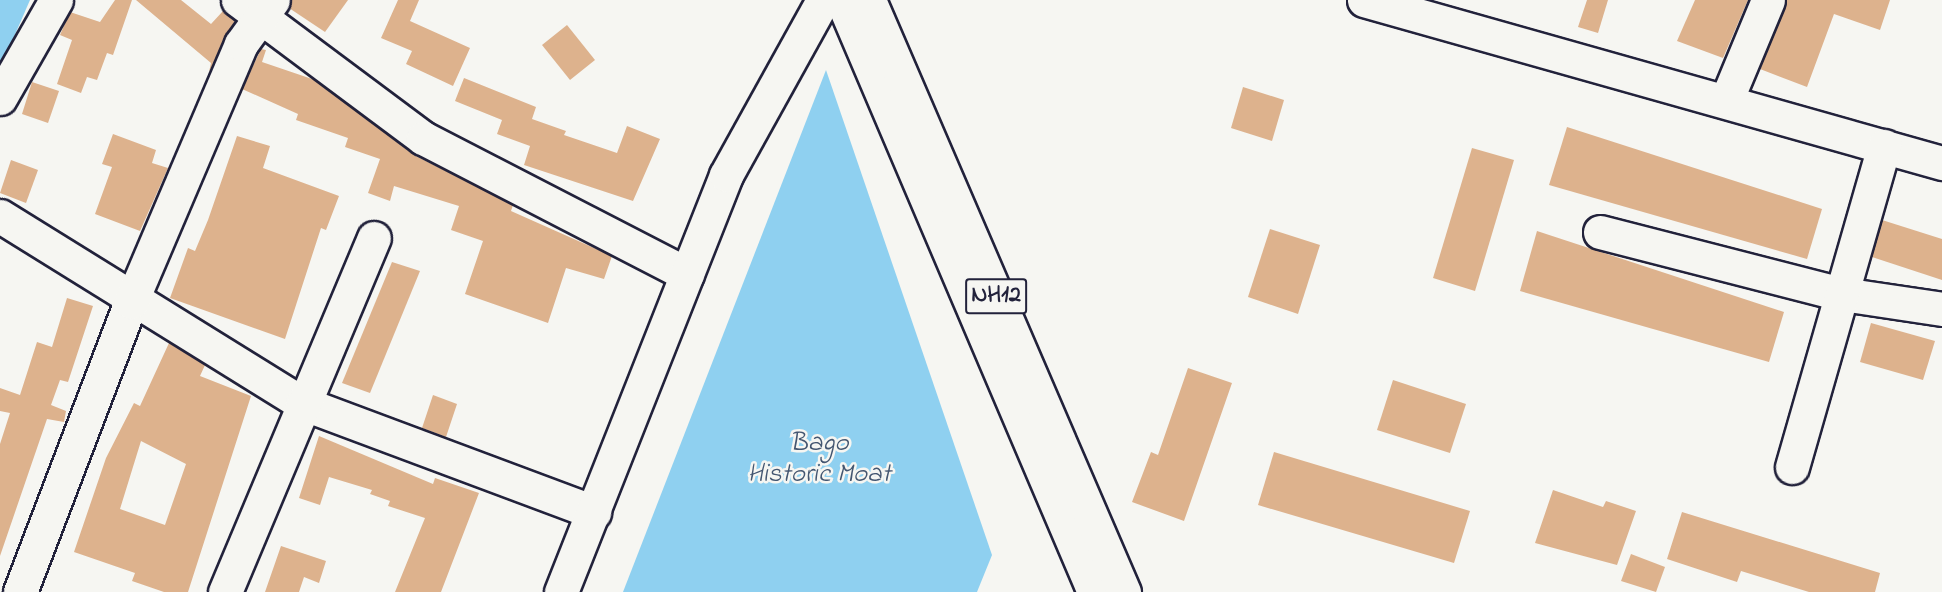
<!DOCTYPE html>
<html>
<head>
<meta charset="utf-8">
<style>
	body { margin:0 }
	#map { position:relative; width:1942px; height:592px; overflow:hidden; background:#f6f6f2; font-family:"Indie Flower",sans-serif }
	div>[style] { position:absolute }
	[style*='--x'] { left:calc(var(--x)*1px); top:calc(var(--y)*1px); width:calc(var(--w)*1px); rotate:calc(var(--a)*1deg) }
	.water>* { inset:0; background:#8fd0f0 }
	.building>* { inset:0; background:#ddb28d }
	.roads { filter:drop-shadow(2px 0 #22223b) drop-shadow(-2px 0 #22223b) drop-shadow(0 2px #22223b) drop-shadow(0 -2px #22223b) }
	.minor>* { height:33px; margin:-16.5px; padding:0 16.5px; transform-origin:16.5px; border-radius:16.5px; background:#f6f6f2 }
	.highway>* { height:33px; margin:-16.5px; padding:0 16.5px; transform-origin:16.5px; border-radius:16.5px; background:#f6f6f2 }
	span { translate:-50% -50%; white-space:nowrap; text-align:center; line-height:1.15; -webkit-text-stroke:5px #f6f6f2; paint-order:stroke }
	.shield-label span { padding:2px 4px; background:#f6f6f2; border:2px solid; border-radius:4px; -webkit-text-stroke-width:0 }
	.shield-label { font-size:24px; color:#22223b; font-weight:700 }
	.water-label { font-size:27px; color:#435671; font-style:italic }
</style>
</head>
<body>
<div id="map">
	<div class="water">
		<div style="clip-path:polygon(0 0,30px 0,0 69px)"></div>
		<div style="clip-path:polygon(826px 70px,992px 555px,977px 592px,623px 592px)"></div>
	</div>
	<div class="building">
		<div style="clip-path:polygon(115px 0,132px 0,113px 55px,107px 53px,97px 80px,87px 77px,81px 93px,57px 84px,72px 40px,60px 35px,70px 12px,100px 22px)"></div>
		<div style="clip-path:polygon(136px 0,181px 0,211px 24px,223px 11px,235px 21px,209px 72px,211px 63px)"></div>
		<div style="clip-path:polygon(291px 0,348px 0,325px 32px,289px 8px)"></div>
		<div style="clip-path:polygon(398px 0,419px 0,410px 21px,470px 48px,453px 86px,406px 64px,412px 51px,381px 38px)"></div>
		<div style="clip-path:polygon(1587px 0,1608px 0,1598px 33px,1578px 27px)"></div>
		<div style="clip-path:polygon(1695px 0,1748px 0,1723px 58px,1677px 41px)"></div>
		<div style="clip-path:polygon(1786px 0,1890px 0,1880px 30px,1834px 14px,1807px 87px,1760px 69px)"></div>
		<div style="clip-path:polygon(567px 25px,595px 60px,570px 80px,542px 45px)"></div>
		<div style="clip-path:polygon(261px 49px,266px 50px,262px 62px,315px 80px,414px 155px,513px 205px,511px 211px,612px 256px,604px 279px,566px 268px,548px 323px,465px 294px,483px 241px,451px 230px,459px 206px,394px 186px,390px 201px,368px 193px,380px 159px,345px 147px,348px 138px,296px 120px,298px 114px,242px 89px)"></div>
		<div style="clip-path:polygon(464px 78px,536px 107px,532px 119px,566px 131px,564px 135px,617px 153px,627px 126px,660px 139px,633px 201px,524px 165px,530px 146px,497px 134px,502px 120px,455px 101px)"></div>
		<div style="clip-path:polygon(32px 82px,59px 91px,48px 123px,22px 114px)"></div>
		<div style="clip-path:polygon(1243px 87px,1284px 100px,1272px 141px,1231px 128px)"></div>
		<div style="clip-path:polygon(1567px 127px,1822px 209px,1807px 259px,1549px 185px)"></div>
		<div style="clip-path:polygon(113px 134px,156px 150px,152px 163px,168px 168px,140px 231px,95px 214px,112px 167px,102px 164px)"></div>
		<div style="clip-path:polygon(237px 136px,270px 146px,263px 168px,339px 196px,326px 230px,321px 228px,285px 339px,170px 298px,188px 248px,195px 251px,208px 220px)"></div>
		<div style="clip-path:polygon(1472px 148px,1514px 160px,1475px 291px,1433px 278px)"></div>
		<div style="clip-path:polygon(11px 160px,38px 170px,26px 203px,0 193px)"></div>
		<div style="clip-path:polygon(1882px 220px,1942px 239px,1942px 280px,1872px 257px)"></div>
		<div style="clip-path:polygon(1270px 229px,1320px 245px,1298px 314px,1248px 297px)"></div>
		<div style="clip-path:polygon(1537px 231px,1784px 312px,1769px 362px,1520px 291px)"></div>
		<div style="clip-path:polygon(392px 262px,420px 271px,370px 393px,342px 383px)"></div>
		<div style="clip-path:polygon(67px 298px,93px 306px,68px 382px,60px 380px,51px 405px,66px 411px,64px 422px,47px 419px,0 556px,0 444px,10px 413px,0 411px,0 388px,20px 395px,37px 342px,52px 347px)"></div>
		<div style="clip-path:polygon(1871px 323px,1935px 341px,1923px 380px,1860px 362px)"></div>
		<div style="clip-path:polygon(evenodd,169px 343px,205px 365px,200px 376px,251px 396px,188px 592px,164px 592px,132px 581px,135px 573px,74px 552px,106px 458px,134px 403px,140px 406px,169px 343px,141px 441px,186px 464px,165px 525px,120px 509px,141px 441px)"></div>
		<div style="clip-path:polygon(1188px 368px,1232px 383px,1184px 521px,1132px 502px,1151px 452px,1158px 455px)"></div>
		<div style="clip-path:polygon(1393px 380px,1466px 404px,1450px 453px,1377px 430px)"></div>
		<div style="clip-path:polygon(433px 395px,457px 404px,446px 437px,422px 428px)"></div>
		<div style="clip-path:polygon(319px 436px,433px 484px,435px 478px,479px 493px,441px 592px,395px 592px,425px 518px,388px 506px,390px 501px,370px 494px,372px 490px,329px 477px,320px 505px,299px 498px)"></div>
		<div style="clip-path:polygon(1274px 452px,1470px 511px,1454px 563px,1258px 505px)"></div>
		<div style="clip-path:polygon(1553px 490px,1603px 507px,1606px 501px,1636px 511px,1617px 565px,1535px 543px)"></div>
		<div style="clip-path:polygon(1682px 512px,1880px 573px,1875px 592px,1809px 592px,1741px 571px,1737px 582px,1667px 559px)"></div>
		<div style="clip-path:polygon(281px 546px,326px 561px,319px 583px,304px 577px,299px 592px,265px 592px)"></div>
		<div style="clip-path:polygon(1631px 554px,1665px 567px,1656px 592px,1621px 581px)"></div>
	</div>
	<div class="roads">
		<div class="minor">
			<div style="--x:238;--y:0;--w:231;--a:36.7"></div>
			<div style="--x:423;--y:138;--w:297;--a:27.3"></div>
			<div style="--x:1364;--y:0;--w:601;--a:15.75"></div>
			<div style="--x:0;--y:98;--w:113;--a:-60.3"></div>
			<div style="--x:1726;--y:101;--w:109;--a:-67.4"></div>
			<div style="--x:0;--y:216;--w:355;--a:31.8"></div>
			<div style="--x:302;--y:403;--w:312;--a:20.5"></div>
			<div style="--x:1600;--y:232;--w:250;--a:14.4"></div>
			<div style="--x:1842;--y:294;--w:101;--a:8.5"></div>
			<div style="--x:1792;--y:467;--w:334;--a:-74"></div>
			<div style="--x:20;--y:592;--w:311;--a:-69.1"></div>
			<div style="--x:131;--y:302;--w:280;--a:-66.9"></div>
			<div style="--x:241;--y:44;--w:54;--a:-54"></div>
			<div style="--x:225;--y:592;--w:384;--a:-67.2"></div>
			<div style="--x:561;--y:592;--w:448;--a:-68.4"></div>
			<div style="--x:726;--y:175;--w:200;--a:-61"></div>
		</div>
		<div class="highway">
			<div style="--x:842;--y:0;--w:643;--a:66.94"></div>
			<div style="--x:869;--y:0;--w:645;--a:66.7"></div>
		</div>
	</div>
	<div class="shield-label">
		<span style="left:996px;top:296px">NH12</span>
	</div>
	<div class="water-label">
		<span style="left:819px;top:459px">Bago<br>Historic Moat</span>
	</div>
</div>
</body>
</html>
